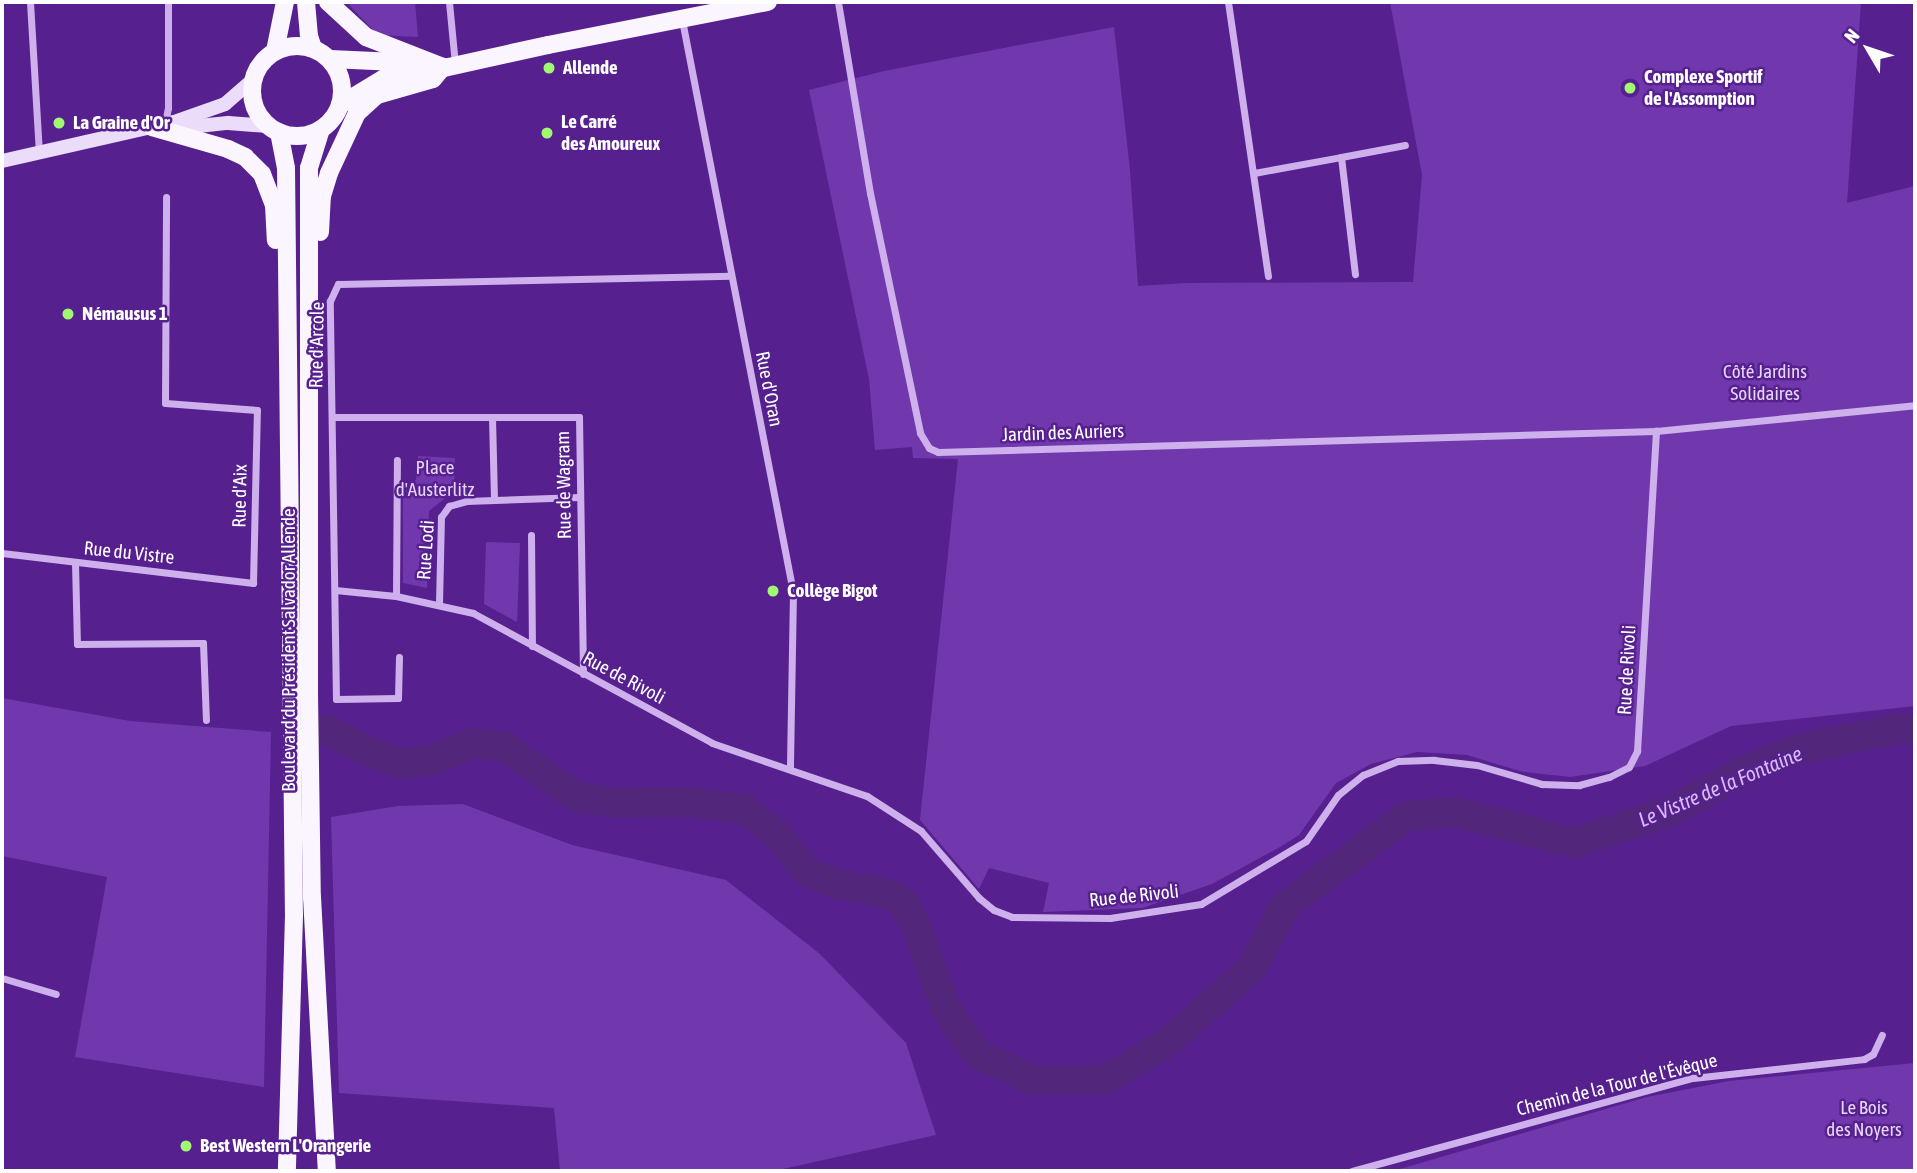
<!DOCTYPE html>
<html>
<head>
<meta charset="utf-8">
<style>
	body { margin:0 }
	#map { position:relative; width:1917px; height:1173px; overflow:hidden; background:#57208f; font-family:"Asap Condensed",sans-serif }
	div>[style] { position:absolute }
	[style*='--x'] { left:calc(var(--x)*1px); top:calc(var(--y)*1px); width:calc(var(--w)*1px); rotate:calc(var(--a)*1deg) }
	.green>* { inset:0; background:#7138ae }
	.river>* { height:30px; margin:-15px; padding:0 15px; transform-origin:15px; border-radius:15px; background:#52277b }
	.minor>* { height:7px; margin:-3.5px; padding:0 3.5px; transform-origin:3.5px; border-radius:3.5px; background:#cdb0ec }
	.secondary>* { height:14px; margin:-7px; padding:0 7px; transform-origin:7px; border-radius:7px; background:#ebdcf9 }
	.primary>* { height:18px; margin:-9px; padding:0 9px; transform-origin:9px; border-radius:9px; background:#faf5ff }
	.primary>.ring { margin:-9px; padding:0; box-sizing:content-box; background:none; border:18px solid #faf5ff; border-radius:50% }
	.dots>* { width:19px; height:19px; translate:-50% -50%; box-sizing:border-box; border:4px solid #57208f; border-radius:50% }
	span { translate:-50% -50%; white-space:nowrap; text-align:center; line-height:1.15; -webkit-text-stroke:5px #57208f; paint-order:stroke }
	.poi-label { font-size:19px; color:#fff; font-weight:700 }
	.left { translate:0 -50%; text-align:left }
	.street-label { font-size:19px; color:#fff }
	.park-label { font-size:19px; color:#e6d5f9 }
	.water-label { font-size:21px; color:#d6bcf3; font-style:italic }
	.frame { position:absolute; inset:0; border:4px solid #fff; pointer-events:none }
	.north { position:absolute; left:1833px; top:14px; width:70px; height:70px; -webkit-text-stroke:5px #57208f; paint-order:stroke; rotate:309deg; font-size:19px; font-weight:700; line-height:28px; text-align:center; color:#fff }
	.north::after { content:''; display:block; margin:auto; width:24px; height:32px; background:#fff; clip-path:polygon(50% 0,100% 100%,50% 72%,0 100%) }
</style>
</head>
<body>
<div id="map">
	<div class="green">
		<div style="clip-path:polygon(346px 2px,415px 2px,418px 37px,378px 35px)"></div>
		<div style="clip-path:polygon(1390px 2px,1861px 2px,1847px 203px,1915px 186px,1915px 706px,1731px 726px,1645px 766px,1570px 777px,1523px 772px,1467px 755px,1417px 752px,1371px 764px,1336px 783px,1299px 835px,1280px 847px,1212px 884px,1142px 908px,1043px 912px,1049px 883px,989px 868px,979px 889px,920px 820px,958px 459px,913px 458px,912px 447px,875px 450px,869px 379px,809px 90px,884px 71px,1114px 27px,1130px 170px,1138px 286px,1187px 283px,1413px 282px,1422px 175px)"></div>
		<div style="clip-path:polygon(418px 456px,455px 458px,454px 491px,429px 511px,427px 588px,403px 583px,403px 492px,416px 480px)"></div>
		<div style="clip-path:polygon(486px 542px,520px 543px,517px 622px,484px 604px)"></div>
		<div style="clip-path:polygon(2px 698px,130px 721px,271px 732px,264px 1087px,75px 1057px,107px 877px,2px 856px)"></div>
		<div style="clip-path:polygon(463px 804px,572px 845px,726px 880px,820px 954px,906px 1043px,936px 1135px,774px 1171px,560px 1171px,554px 1108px,339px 1093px,331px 817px,398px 806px)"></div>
		<div style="clip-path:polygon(1915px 1063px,1915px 1171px,1393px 1171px,1647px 1097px,1729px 1081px)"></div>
	</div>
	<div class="river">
		<div style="--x:327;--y:730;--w:50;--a:27.6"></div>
		<div style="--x:371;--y:753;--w:34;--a:19"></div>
		<div style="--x:403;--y:764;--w:31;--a:-9"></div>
		<div style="--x:434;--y:759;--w:42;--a:-22.3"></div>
		<div style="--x:473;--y:743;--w:32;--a:7"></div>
		<div style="--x:505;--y:747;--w:88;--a:34.8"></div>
		<div style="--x:577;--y:797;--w:41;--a:8.3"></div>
		<div style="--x:618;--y:803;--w:72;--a:-0.8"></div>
		<div style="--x:690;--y:802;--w:54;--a:7.4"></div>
		<div style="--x:744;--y:809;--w:42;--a:38.2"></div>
		<div style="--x:777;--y:835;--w:51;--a:49.8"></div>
		<div style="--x:810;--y:874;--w:30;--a:20"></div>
		<div style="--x:838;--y:884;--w:52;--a:11.1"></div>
		<div style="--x:889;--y:894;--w:19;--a:32"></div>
		<div style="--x:905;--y:904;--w:25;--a:63"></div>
		<div style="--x:916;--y:926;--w:85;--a:70.1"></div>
		<div style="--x:945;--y:1006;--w:58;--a:56.3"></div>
		<div style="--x:977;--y:1054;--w:61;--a:25.3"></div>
		<div style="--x:1032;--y:1080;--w:73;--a:0"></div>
		<div style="--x:1105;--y:1080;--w:74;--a:-31.1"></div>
		<div style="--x:1168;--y:1042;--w:111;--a:-41.3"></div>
		<div style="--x:1251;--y:969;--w:72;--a:-61.6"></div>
		<div style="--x:1285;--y:906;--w:152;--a:-36.4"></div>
		<div style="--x:1407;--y:816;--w:48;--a:-4.8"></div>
		<div style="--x:1455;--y:812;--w:122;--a:14.7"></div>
		<div style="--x:1573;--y:843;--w:108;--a:-18.4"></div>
		<div style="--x:1675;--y:809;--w:76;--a:-29.3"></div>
		<div style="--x:1741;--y:772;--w:58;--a:-22.2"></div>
		<div style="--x:1795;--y:750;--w:104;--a:-11.6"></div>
		<div style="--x:1897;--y:729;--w:18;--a:3"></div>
	</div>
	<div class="minor">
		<div style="--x:30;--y:2;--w:151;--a:86.6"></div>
		<div style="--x:449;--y:2;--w:62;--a:84.5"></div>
		<div style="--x:838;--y:2;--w:194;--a:80.5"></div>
		<div style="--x:870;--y:193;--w:245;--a:78.2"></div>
		<div style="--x:920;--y:433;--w:17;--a:59"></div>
		<div style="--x:929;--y:448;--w:10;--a:24"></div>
		<div style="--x:938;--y:452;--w:718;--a:-1.68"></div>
		<div style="--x:1656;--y:431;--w:260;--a:-5.7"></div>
		<div style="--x:1228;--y:2;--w:277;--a:81.7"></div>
		<div style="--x:682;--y:20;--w:583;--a:79.02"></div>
		<div style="--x:793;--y:592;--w:177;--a:91"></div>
		<div style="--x:165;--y:123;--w:15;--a:-79"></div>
		<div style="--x:168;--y:108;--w:106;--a:-90"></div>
		<div style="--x:1341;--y:157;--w:65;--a:-10.6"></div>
		<div style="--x:1254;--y:173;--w:88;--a:-10.4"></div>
		<div style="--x:1341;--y:157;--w:118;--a:83.2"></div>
		<div style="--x:332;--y:417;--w:247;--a:0"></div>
		<div style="--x:579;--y:417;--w:257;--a:89.1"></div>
		<div style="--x:492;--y:417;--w:83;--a:88.6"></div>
		<div style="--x:531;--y:535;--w:111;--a:89.5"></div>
		<div style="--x:2;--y:553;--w:253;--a:6.8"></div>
		<div style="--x:253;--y:583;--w:173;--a:-88.7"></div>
		<div style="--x:257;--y:410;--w:92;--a:-175.6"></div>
		<div style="--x:165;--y:403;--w:206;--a:-89.7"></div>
		<div style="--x:75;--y:563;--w:81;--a:88.6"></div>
		<div style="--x:77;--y:644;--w:126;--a:-0.5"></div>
		<div style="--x:203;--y:643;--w:77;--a:87.8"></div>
		<div style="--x:335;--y:590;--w:61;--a:5.6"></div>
		<div style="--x:396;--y:596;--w:79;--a:12.4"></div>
		<div style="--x:473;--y:613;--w:272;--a:28.5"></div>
		<div style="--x:712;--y:743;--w:164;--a:18.9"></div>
		<div style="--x:867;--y:796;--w:64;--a:32.9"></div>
		<div style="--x:921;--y:831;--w:89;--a:49.1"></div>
		<div style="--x:979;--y:898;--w:19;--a:39"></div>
		<div style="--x:994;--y:910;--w:19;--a:21"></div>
		<div style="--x:1012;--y:917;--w:98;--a:0.6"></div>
		<div style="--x:1110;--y:918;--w:92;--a:-8.7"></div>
		<div style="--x:1201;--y:904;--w:122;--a:-31"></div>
		<div style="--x:1306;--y:841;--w:56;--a:-55.2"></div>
		<div style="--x:1338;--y:795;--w:32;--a:-39"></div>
		<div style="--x:1363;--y:775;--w:38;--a:-22"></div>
		<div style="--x:1398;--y:761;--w:36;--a:-2"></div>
		<div style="--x:1434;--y:760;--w:43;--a:6.6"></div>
		<div style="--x:1477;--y:765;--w:68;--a:16.3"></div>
		<div style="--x:1542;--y:784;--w:37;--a:2"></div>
		<div style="--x:1579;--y:785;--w:31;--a:-15"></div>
		<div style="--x:1609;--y:777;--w:22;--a:-27"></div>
		<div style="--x:1629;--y:767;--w:18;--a:-63"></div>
		<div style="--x:1637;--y:751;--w:321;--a:-86.6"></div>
		<div style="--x:396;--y:596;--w:136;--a:-89.6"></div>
		<div style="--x:439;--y:604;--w:87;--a:-88.7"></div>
		<div style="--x:441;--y:517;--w:14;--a:-54"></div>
		<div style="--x:449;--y:506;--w:18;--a:-16"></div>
		<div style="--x:466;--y:501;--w:114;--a:-2"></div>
		<div style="--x:399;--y:657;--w:41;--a:91.4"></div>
		<div style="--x:398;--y:698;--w:62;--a:179.1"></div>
		<div style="--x:336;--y:699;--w:398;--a:-90.9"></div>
		<div style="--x:330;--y:301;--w:19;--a:-65"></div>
		<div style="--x:338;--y:284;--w:393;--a:-1.2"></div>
		<div style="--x:2;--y:978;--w:56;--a:16.5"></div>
		<div style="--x:1352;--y:1171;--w:353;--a:-15.3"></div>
		<div style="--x:1693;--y:1078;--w:172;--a:-6.3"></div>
		<div style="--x:1864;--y:1059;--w:10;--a:-29"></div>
		<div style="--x:1873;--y:1054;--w:21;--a:-65"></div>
	</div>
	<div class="secondary">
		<div style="--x:176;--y:122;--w:22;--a:10"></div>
		<div style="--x:198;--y:126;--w:30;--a:-6"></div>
		<div style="--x:228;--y:123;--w:40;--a:4.3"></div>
		<div style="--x:2;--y:161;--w:176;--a:-12.8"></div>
		<div style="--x:174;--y:122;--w:54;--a:-19.4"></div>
		<div style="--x:225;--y:104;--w:37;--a:-41"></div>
	</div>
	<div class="primary">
		<div style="--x:306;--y:2;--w:34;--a:85"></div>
		<div style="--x:309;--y:36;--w:13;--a:72"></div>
		<div style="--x:328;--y:2;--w:52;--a:42.6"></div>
		<div style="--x:366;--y:37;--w:83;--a:21.3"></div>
		<div class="ring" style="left:252px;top:46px;width:72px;height:72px"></div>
		<div style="--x:275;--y:51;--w:50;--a:-78.5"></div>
		<div style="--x:330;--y:59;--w:89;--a:2.6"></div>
		<div style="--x:340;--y:105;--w:54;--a:-31.3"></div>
		<div style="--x:386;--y:77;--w:40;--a:-7.1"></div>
		<div style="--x:426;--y:72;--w:125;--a:-12.5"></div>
		<div style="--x:548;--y:45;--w:224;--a:-11.1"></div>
		<div style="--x:152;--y:127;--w:79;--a:16.1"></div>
		<div style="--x:228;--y:149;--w:19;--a:25"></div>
		<div style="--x:245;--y:157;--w:24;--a:45"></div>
		<div style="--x:262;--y:174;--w:33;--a:69"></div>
		<div style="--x:274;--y:205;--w:35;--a:87"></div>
		<div style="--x:321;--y:129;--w:41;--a:107.1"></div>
		<div style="--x:309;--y:168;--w:526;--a:90"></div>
		<div style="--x:309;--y:694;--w:203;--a:89.2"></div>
		<div style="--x:312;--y:897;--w:274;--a:86.9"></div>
		<div style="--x:279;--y:132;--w:37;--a:79"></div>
		<div style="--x:286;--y:168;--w:747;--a:89.39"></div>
		<div style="--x:294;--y:915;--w:256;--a:91.6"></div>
		<div style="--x:320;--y:232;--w:36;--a:-87"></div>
		<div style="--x:322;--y:196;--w:24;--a:-73"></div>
		<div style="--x:329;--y:173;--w:66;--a:-65"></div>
		<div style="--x:357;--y:113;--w:27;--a:-42"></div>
		<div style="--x:377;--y:95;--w:58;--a:-15.9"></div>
		<div style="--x:433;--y:79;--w:16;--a:-50"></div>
	</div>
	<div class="dots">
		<div style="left:549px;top:68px;background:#a1f971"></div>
		<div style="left:1630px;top:88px;background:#a1f971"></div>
		<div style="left:59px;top:123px;background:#a1f971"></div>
		<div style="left:547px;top:133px;background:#a1f971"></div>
		<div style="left:68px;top:314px;background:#a1f971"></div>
		<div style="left:773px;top:591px;background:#a1f971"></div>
		<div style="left:186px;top:1146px;background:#a1f971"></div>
	</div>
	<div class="poi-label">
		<span class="left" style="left:563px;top:68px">Allende</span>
		<span class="left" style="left:1644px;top:88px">Complexe Sportif<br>de l'Assomption</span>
		<span class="left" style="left:561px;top:133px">Le Carré<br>des Amoureux</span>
		<span class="left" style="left:73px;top:123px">La Graine d'Or</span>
		<span class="left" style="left:82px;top:314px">Némausus 1</span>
		<span class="left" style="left:787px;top:591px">Collège Bigot</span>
		<span class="left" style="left:200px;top:1146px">Best Western L'Orangerie</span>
	</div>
	<div class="street-label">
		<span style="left:317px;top:345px;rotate:-89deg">Rue d'Arcole</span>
		<span style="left:769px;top:389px;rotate:79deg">Rue d'Oran</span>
		<span style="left:1063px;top:433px;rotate:-2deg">Jardin des Auriers</span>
		<span style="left:564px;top:485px;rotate:-91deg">Rue de Wagram</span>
		<span style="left:240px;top:496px;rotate:-89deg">Rue d'Aix</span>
		<span style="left:426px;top:550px;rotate:-86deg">Rue Lodi</span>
		<span style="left:129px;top:553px;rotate:6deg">Rue du Vistre</span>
		<span style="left:289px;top:650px;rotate:-90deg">Boulevard du Président Salvador Allende</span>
		<span style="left:1627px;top:670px;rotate:-87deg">Rue de Rivoli</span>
		<span style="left:624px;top:678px;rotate:28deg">Rue de Rivoli</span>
		<span style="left:1134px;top:896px;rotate:-6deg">Rue de Rivoli</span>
		<span style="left:1617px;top:1085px;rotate:-14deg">Chemin de la Tour de l'Évêque</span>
	</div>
	<div class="park-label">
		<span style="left:1765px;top:383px">Côté Jardins<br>Solidaires</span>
		<span style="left:435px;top:479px">Place<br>d'Austerlitz</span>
		<span style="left:1864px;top:1119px">Le Bois<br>des Noyers</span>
	</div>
	<div class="water-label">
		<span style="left:1720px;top:786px;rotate:-23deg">Le Vistre de la Fontaine</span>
	</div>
	<div class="frame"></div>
	<div class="north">N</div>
</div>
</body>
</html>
